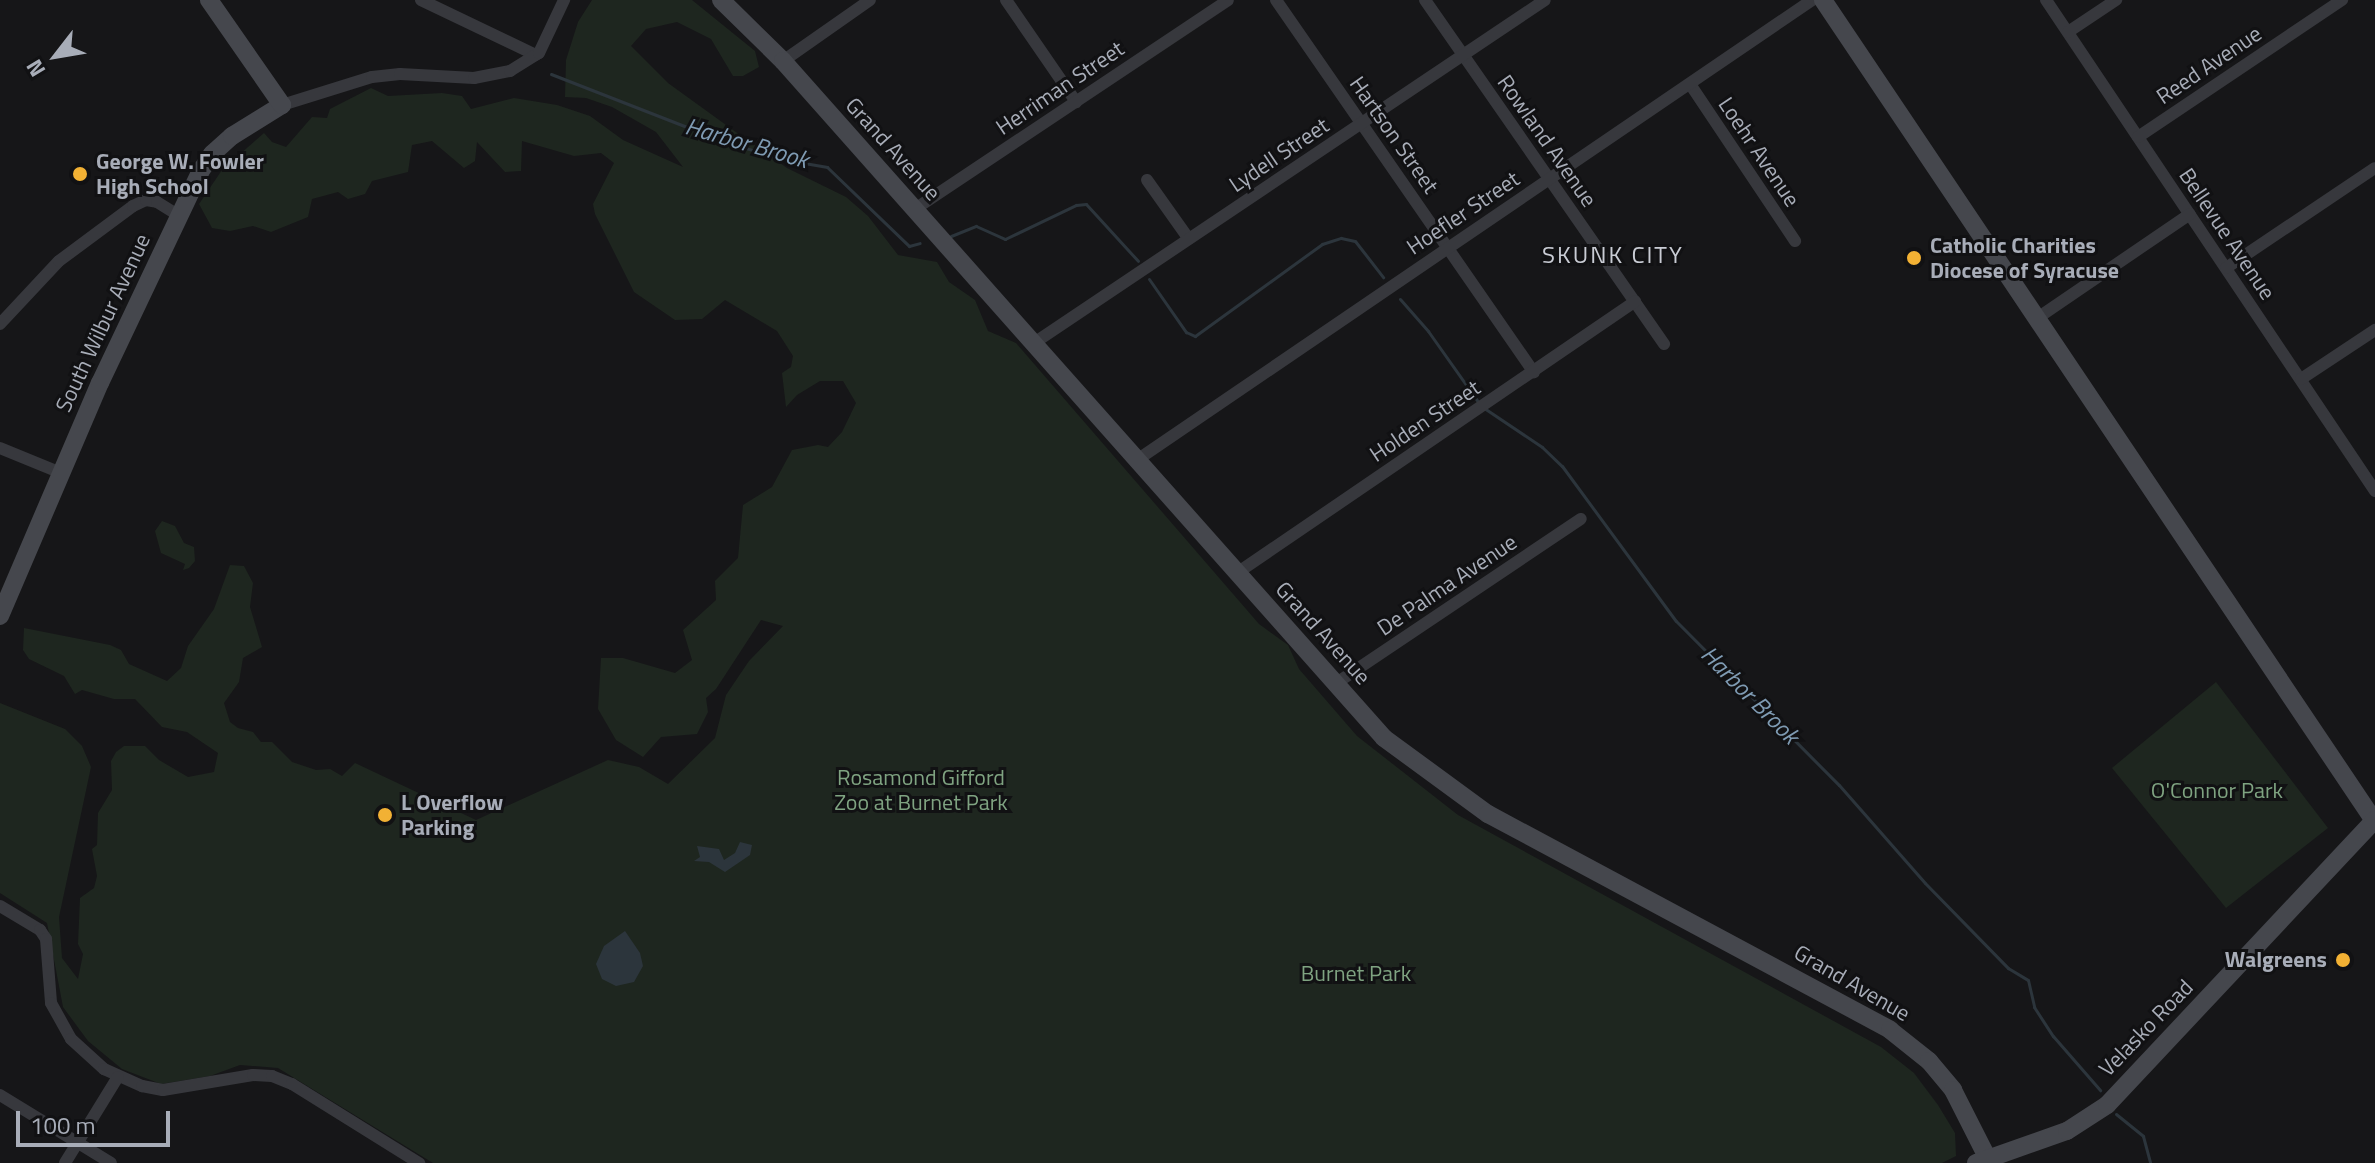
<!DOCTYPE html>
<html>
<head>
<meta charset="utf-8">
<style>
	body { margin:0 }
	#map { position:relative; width:2375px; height:1163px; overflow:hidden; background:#161618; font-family:"Titillium Web",sans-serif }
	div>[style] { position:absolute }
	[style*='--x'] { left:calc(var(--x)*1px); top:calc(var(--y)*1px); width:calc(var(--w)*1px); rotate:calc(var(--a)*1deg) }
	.green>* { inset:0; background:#1e261f }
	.water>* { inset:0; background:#2c353c }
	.stream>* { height:3px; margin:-1.5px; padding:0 1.5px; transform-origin:1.5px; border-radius:1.5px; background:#2c353c }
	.street>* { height:12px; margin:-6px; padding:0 6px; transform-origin:6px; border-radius:6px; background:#37383d }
	.secondary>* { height:18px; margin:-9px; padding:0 9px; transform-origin:9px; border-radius:9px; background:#45474d }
	.dots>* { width:22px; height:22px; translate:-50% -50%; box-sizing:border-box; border:4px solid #111113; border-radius:50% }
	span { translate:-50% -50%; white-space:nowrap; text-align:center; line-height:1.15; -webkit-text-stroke:6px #111113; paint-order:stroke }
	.street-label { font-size:22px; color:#a8adb8 }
	.poi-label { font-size:22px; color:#a8adb8; font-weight:700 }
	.left { translate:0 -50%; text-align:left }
	.right { translate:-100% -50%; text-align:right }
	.park-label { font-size:22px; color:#7fa381 }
	.water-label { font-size:24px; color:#7f9bb3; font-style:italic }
	.neighbourhood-label { font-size:24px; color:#c9ccd4; letter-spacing:2px }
	.north { position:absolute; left:16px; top:16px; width:80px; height:80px; -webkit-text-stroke:6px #111113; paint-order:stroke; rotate:239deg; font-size:22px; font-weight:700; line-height:32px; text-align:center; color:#a8adb8 }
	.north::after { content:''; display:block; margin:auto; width:28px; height:36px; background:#a8adb8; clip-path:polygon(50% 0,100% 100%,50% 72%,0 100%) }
	.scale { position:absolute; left:16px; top:1111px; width:154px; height:36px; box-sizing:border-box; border:4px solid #a8adb8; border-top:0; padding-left:10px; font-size:24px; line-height:28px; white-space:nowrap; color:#a8adb8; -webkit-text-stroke:6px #111113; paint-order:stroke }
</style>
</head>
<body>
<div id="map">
	<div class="green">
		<div style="clip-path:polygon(592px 0,692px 0,755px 51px,759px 67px,743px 76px,733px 76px,711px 39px,677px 22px,646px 29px,631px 46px,668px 83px,733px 130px,787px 168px,846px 197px,868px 216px,898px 255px,937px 262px,949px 282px,975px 300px,988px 331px,1016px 343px,1259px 624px,1288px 645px,1299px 669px,1357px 736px,1458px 815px,1881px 1047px,1914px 1073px,1938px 1105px,1955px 1133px,1956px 1156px,1942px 1163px,433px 1163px,278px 1068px,240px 1065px,210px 1076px,161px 1084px,122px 1069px,88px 1041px,63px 1007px,47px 923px,0 893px,0 703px,65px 729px,82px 746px,91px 767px,59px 917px,62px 958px,78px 979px,83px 954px,78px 944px,80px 898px,94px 888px,97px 876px,92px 849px,97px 845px,98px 813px,112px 790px,111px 761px,116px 752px,124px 746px,145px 746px,159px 760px,188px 777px,214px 772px,218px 753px,187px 732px,162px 727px,135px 699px,114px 699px,82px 690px,75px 694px,64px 676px,29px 659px,23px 650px,24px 628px,110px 645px,121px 650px,129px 664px,167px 681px,181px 668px,188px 646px,214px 609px,230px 565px,244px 566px,253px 583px,250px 607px,262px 647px,243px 658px,239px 682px,224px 703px,230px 722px,238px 728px,253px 732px,261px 742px,272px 742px,292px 762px,316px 770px,330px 769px,342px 776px,355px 763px,476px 820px,608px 760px,639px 767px,668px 784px,715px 738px,726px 695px,749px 661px,783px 626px,761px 620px,716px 689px,706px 698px,708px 712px,697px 734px,661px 737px,643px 757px,616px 740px,598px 709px,601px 658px,623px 658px,675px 673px,692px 660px,683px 630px,716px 600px,715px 581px,738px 558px,743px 505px,772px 487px,792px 450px,818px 445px,828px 447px,842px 432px,856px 403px,843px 381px,820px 381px,797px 395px,786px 407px,782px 373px,791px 367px,793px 356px,777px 331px,725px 300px,702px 319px,675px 320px,634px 292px,595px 214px,593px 204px,614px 163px,601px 153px,574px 156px,522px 141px,521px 171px,505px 172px,477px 142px,475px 161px,464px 168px,432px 141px,412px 145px,408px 172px,372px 181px,365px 194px,348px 199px,338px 192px,312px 199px,308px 217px,271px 232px,253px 226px,230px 231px,212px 228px,199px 204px,222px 170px,264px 133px,272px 142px,286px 147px,312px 117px,327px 118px,330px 109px,371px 88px,388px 96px,442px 93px,462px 96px,471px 109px,514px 98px,557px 105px,590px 116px,623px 140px,683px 167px,656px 132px,612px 107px,586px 98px,565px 97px,566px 60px,578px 22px)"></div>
		<div style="clip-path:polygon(162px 521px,175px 526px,184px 543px,194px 547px,195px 561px,189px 568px,183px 570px,185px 564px,161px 553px,155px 531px)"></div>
		<div style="clip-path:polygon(2216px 682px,2328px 828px,2226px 908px,2112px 768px)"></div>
	</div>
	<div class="water">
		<div style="clip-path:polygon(740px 842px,752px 845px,750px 855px,725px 872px,709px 862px,694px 861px,700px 857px,697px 846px,719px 849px,724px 860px,735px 853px)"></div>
		<div style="clip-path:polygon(625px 931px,640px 953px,643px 966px,634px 982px,616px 986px,602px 979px,596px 964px,604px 946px)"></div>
	</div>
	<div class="stream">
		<div style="--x:551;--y:74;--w:181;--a:21.3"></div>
		<div style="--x:720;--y:140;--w:64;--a:17.3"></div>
		<div style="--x:781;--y:159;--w:47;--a:9.9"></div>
		<div style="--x:827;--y:167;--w:114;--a:43.9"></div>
		<div style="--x:909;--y:246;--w:11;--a:-15"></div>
		<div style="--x:951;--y:236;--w:27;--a:-22"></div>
		<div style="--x:976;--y:226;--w:32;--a:24"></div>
		<div style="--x:1005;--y:239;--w:79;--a:-25.6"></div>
		<div style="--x:1076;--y:205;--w:10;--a:-6"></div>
		<div style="--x:1086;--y:204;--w:77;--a:47.6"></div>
		<div style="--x:1149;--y:279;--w:65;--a:55.1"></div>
		<div style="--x:1186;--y:332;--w:10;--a:24"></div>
		<div style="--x:1195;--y:336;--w:157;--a:-35.9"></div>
		<div style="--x:1322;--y:244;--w:20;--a:-18"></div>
		<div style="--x:1341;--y:238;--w:14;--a:12"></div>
		<div style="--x:1355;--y:241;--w:46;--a:52.1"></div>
		<div style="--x:1400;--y:299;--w:43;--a:48.8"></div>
		<div style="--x:1428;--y:331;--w:88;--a:54.7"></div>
		<div style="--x:1484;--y:408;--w:70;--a:33.9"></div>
		<div style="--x:1542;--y:447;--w:28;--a:44"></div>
		<div style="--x:1562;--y:466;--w:192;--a:53.7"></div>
		<div style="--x:1676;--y:621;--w:231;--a:45.2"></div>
		<div style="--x:1839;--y:785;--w:130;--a:48.7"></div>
		<div style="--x:1925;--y:883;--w:119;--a:45.7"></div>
		<div style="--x:2008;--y:968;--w:23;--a:31"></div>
		<div style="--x:2028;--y:980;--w:28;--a:77"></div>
		<div style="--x:2034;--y:1007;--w:35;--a:57"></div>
		<div style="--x:2053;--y:1036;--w:72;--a:49"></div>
		<div style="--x:2116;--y:1114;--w:35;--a:39"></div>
		<div style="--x:2143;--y:1136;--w:28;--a:75"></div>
	</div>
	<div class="street">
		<div style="--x:421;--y:0;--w:127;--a:25.6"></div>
		<div style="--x:1006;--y:0;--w:124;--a:55.5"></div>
		<div style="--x:1276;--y:0;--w:453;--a:55.3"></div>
		<div style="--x:1425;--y:0;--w:419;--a:55.2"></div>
		<div style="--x:2046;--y:0;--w:591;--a:56.18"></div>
		<div style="--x:2068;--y:32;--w:58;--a:-33.7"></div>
		<div style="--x:783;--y:61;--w:106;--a:-35"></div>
		<div style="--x:1690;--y:84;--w:189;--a:56.2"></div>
		<div style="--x:282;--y:105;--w:94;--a:-17.3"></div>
		<div style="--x:372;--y:77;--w:28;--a:-6"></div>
		<div style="--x:400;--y:74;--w:74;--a:3.1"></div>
		<div style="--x:474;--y:78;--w:37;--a:-11"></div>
		<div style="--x:510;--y:71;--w:34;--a:-32"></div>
		<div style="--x:539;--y:53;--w:59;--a:-64.7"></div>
		<div style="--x:2138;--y:137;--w:246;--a:-33.9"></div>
		<div style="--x:1147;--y:180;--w:72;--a:54.6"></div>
		<div style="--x:915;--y:209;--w:376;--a:-33.7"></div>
		<div style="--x:2226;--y:268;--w:179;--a:-33.9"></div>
		<div style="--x:2036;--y:319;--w:186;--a:-34.3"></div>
		<div style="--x:0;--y:324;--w:86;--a:-46.9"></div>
		<div style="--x:59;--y:261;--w:92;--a:-36.6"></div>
		<div style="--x:133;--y:206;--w:14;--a:-25"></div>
		<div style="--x:146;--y:200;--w:11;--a:10"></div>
		<div style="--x:157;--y:202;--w:26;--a:32"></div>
		<div style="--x:1034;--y:343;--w:615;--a:-33.87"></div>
		<div style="--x:2301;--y:379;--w:89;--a:-33.5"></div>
		<div style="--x:0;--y:448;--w:66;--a:22.3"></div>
		<div style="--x:1137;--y:460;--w:817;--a:-34.27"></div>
		<div style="--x:1237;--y:573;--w:482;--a:-34.3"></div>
		<div style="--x:1335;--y:684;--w:296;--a:-33.9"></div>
		<div style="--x:0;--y:906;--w:47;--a:31"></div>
		<div style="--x:40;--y:930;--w:11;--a:56"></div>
		<div style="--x:46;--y:939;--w:64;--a:85.5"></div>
		<div style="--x:51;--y:1003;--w:41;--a:60.9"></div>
		<div style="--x:71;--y:1039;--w:45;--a:42.3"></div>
		<div style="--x:104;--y:1069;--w:42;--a:24.1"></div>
		<div style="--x:142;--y:1086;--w:21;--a:11"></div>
		<div style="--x:163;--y:1090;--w:91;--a:-9.5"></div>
		<div style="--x:253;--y:1075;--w:19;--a:3"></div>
		<div style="--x:272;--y:1076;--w:22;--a:22"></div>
		<div style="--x:292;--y:1084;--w:150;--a:31.9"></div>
		<div style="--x:0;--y:1095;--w:130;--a:31.5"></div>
		<div style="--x:65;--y:1163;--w:101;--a:-58.4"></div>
	</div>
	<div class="secondary">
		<div style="--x:721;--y:0;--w:87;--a:44.5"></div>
		<div style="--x:783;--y:61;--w:905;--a:48.4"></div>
		<div style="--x:1384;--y:738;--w:129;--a:36.2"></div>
		<div style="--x:1488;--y:814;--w:456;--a:28.2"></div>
		<div style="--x:1890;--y:1030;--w:50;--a:38.5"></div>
		<div style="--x:1929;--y:1061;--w:38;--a:50"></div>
		<div style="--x:1953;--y:1090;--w:82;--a:63.1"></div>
		<div style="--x:1823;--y:0;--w:990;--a:56.12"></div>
		<div style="--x:0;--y:616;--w:254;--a:-66.8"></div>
		<div style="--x:100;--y:383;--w:233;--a:-64.6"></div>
		<div style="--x:200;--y:172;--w:22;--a:-56"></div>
		<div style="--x:212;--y:154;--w:27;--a:-42"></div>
		<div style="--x:232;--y:136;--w:59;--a:-31.8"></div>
		<div style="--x:282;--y:105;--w:128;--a:-124.8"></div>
		<div style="--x:1976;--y:1163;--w:96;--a:-19.4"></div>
		<div style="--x:2067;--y:1131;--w:48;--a:-33"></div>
		<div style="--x:2107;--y:1105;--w:391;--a:-46.8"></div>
	</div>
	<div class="dots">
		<div style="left:80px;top:174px;background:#f2b134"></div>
		<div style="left:1914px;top:258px;background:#f2b134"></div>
		<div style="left:385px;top:815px;background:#f2b134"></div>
		<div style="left:2343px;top:960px;background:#f2b134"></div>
	</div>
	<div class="street-label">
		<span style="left:2209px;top:65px;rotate:-34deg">Reed Avenue</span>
		<span style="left:1060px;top:88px;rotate:-34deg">Herriman Street</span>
		<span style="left:1394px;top:135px;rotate:55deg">Hartson Street</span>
		<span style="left:1547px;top:141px;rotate:55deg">Rowland Avenue</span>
		<span style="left:893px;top:149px;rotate:48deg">Grand Avenue</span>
		<span style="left:1759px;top:152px;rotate:56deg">Loehr Avenue</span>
		<span style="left:1279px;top:155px;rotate:-34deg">Lydell Street</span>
		<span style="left:1463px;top:213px;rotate:-34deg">Hoefler Street</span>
		<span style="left:2227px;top:234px;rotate:56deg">Bellevue Avenue</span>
		<span style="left:103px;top:323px;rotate:-65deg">South Wilbur Avenue</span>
		<span style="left:1425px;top:421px;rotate:-34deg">Holden Street</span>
		<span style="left:1447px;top:585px;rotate:-34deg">De Palma Avenue</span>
		<span style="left:1323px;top:633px;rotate:48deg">Grand Avenue</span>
		<span style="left:1852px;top:983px;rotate:30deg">Grand Avenue</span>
		<span style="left:2146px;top:1028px;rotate:-46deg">Velasko Road</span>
	</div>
	<div class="poi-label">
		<span class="left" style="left:96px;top:174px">George W. Fowler<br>High School</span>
		<span class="left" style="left:1930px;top:258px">Catholic Charities<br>Diocese of Syracuse</span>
		<span class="left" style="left:401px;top:815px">L Overflow<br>Parking</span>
		<span class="right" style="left:2327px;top:960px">Walgreens</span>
	</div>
	<div class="park-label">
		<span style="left:921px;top:790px">Rosamond Gifford<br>Zoo at Burnet Park</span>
		<span style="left:2217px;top:791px">O'Connor Park</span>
		<span style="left:1356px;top:974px">Burnet Park</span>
	</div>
	<div class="water-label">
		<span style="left:747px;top:143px;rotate:16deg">Harbor Brook</span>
		<span style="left:1750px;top:695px;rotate:45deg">Harbor Brook</span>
	</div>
	<div class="neighbourhood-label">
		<span style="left:1613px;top:255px">SKUNK CITY</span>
	</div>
	<div class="north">N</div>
	<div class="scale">100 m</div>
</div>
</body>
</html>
